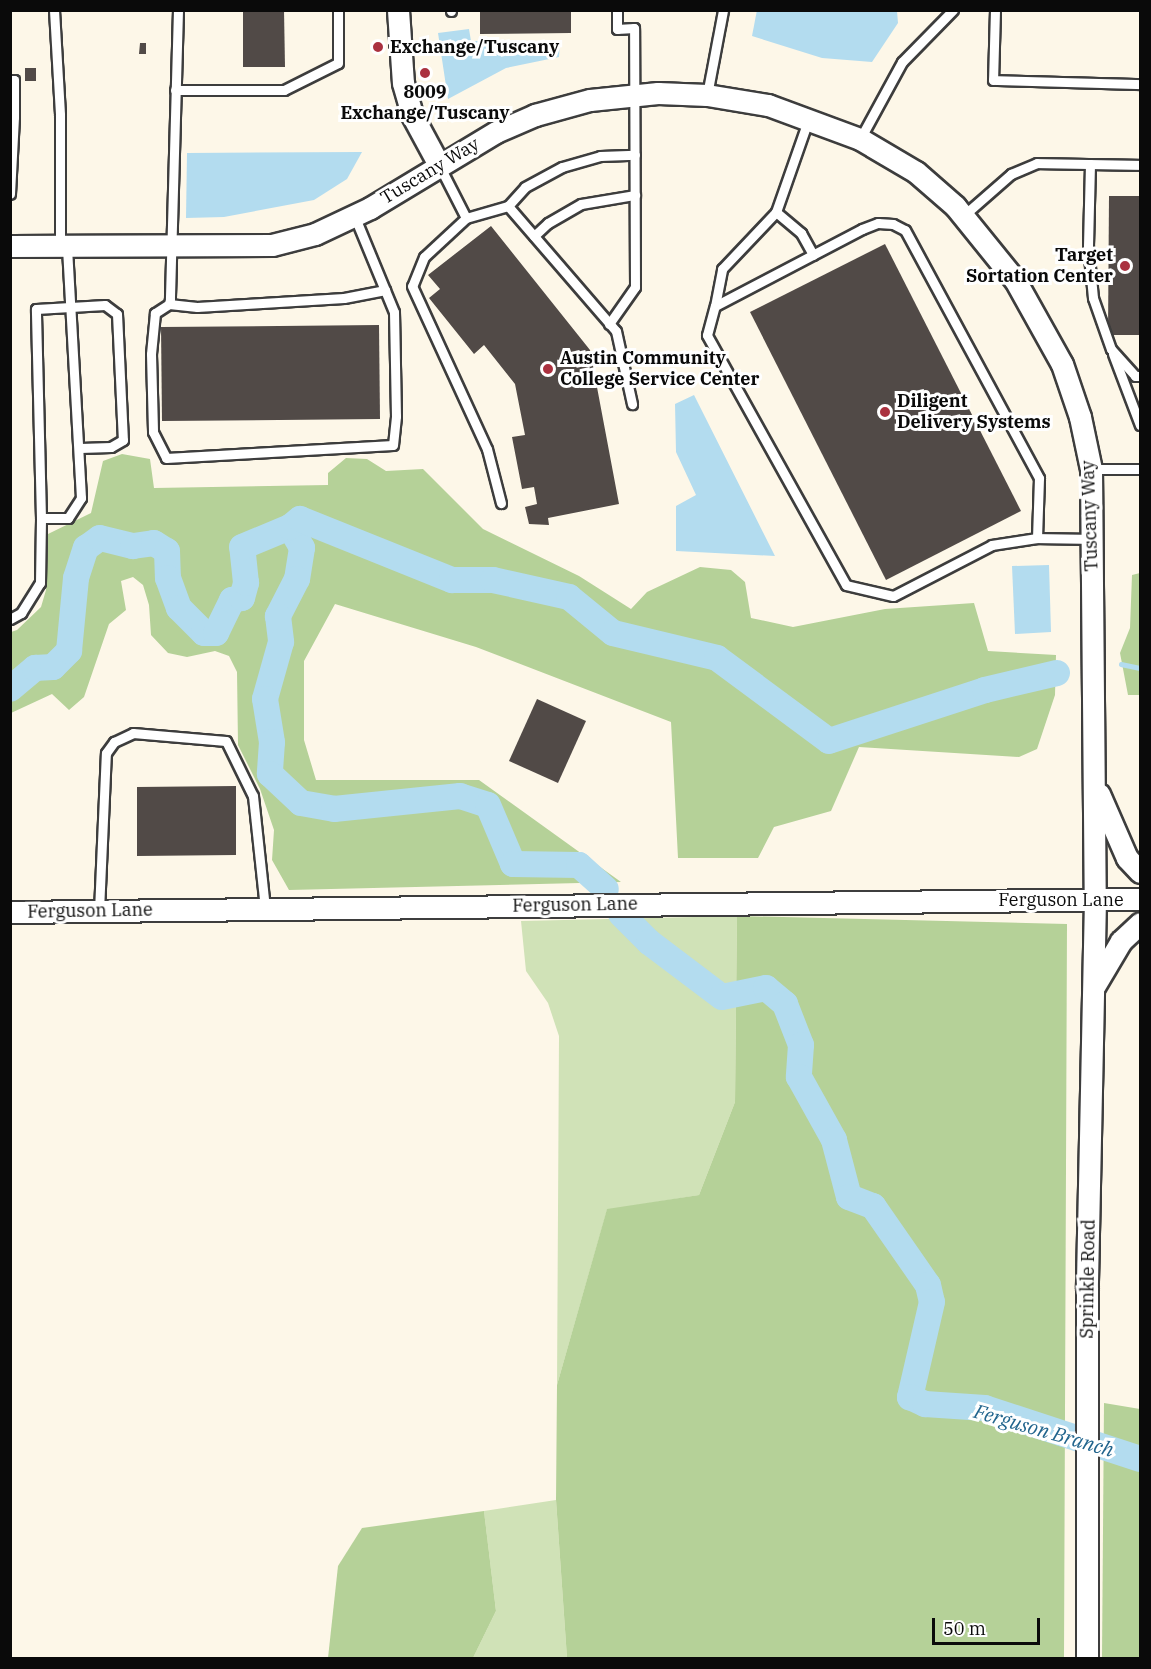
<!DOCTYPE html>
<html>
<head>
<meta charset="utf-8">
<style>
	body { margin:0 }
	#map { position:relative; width:1151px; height:1669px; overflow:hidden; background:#fdf7e8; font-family:"IBM Plex Serif",serif }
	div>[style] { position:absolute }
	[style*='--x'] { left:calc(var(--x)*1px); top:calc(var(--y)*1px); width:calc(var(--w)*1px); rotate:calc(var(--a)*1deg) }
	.green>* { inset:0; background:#d0e2b7 }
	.forest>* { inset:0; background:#b5d198 }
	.water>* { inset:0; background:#b3dcef }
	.stream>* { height:4.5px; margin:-2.25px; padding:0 2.25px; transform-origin:2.25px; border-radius:2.25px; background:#b3dcef }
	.river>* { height:26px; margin:-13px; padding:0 13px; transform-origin:13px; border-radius:13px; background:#b3dcef }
	.building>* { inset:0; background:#514a47 }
	.roads { filter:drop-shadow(2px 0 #3d3d3d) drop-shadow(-2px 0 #3d3d3d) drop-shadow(0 2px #3d3d3d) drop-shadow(0 -2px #3d3d3d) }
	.service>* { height:9px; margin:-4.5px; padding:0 4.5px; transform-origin:4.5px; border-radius:4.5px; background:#fff }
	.tertiary>* { height:21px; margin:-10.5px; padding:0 10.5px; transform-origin:10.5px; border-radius:10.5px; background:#fff }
	.dots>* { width:16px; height:16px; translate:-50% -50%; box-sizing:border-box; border:3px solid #fff; border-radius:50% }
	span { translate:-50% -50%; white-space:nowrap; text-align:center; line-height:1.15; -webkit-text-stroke:6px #fff; paint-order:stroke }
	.poi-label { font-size:18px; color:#0a0a0a; font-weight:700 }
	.left { translate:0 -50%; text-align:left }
	.right { translate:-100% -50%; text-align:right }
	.street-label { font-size:18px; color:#0a0a0a }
	.water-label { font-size:20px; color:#22658d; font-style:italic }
	.frame { position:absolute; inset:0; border:12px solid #0a0a0a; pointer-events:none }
	.scale { position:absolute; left:932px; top:1618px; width:108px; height:27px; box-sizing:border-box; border:3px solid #0a0a0a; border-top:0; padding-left:8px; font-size:18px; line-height:21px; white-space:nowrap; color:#0a0a0a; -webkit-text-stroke:4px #fff; paint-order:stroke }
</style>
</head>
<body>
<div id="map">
	<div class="green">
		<div style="clip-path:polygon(737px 916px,735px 1102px,699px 1195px,607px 1210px,557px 1385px,559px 1036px,548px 1003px,526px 971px,521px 921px)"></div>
		<div style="clip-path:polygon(556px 1500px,567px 1658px,473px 1658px,496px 1611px,484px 1511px)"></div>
	</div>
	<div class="forest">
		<div style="clip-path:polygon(122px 454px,150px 459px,154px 488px,328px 485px,328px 473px,346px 458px,367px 459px,386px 471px,423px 469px,483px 529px,579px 576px,631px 609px,647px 592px,700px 567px,731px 570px,745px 582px,751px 618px,793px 627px,885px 609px,974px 603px,988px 651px,1056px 655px,1055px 695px,1037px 749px,1019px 757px,859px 747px,831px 811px,774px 827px,758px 858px,678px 858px,671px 722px,476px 647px,335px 604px,304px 661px,304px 740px,316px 780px,479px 780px,621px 882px,289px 890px,272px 860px,274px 830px,260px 789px,238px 745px,237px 672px,229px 656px,215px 651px,187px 657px,168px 653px,151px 635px,149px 605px,143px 585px,133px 577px,121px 581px,126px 610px,109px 624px,84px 697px,69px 710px,52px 694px,11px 713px,11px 632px,17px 630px,41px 607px,46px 590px,48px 534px,91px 513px,103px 461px)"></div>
		<div style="clip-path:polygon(1140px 573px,1140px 695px,1128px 695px,1120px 653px,1130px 628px,1132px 575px)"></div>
		<div style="clip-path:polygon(737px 916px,1067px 924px,1064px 1658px,567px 1658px,556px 1500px,557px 1385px,607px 1209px,699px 1195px,735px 1102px)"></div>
		<div style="clip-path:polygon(1104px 1403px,1140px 1409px,1140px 1658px,1102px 1658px)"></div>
		<div style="clip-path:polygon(484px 1511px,496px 1611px,473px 1658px,328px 1658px,338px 1566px,362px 1528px)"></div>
	</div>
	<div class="water">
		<div style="clip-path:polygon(757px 10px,897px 11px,898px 23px,872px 62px,822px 58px,752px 36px)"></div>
		<div style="clip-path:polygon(469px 29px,471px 41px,560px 41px,559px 57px,506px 68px,448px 99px,438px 33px)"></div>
		<div style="clip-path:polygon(362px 152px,347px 179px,314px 200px,224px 217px,186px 218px,187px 153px)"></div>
		<div style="clip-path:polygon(694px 395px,775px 556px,676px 551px,676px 506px,696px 495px,676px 452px,675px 404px)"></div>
		<div style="clip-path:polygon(1049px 565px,1051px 632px,1015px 634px,1012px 566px)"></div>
	</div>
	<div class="stream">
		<div style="--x:1121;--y:664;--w:19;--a:12"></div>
	</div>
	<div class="river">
		<div style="--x:290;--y:527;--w:24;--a:60"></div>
		<div style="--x:302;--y:548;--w:31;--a:99"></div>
		<div style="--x:297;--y:579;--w:42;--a:117.2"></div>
		<div style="--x:278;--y:616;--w:26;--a:83"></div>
		<div style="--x:281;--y:642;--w:59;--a:105.7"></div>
		<div style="--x:265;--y:699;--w:44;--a:80.8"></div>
		<div style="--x:272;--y:742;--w:32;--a:94"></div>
		<div style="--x:270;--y:774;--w:42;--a:43.1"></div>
		<div style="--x:301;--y:803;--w:34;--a:10"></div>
		<div style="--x:334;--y:809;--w:127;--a:-5.9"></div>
		<div style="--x:460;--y:796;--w:29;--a:18"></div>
		<div style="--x:488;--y:805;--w:64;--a:67"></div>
		<div style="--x:513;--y:864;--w:66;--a:0.9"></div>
		<div style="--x:579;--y:865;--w:36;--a:42"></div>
		<div style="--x:10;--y:689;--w:33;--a:-40"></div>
		<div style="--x:35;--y:668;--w:18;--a:-3"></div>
		<div style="--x:53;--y:667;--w:23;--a:-45"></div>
		<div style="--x:69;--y:651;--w:73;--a:-84.5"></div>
		<div style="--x:76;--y:578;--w:32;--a:-72"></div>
		<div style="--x:86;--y:548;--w:17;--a:-36"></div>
		<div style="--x:100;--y:538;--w:34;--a:14"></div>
		<div style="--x:133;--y:546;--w:21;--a:-8"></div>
		<div style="--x:154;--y:543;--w:15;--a:32"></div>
		<div style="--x:167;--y:551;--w:27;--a:88"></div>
		<div style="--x:168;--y:578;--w:32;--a:70"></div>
		<div style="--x:179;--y:608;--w:35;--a:45"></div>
		<div style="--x:204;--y:633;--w:12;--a:0"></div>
		<div style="--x:216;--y:633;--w:37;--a:-64"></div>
		<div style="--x:232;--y:600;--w:10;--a:-11"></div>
		<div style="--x:242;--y:598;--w:16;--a:-75"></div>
		<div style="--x:246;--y:583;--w:36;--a:-96"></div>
		<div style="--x:242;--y:547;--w:52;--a:-22.6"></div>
		<div style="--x:290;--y:527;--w:13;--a:-39"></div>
		<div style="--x:300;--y:519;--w:164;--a:21.9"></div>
		<div style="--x:452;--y:580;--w:41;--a:0"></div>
		<div style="--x:493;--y:580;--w:78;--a:12.6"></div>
		<div style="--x:569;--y:597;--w:57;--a:39.3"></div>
		<div style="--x:613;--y:633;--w:107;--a:13.5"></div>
		<div style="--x:717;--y:658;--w:139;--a:36.5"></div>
		<div style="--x:829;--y:741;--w:164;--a:-18.1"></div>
		<div style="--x:985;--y:690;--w:74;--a:-13.3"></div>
		<div style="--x:621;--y:914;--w:40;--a:45"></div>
		<div style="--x:649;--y:942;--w:91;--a:37"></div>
		<div style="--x:722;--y:997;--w:45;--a:-11.6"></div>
		<div style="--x:766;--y:988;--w:25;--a:40"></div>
		<div style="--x:785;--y:1004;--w:44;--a:68.7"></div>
		<div style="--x:801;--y:1045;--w:32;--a:94"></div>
		<div style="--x:799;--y:1077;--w:72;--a:60.9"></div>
		<div style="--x:834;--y:1140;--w:59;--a:75.3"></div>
		<div style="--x:849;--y:1197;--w:26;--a:21"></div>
		<div style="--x:873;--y:1206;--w:96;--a:55.2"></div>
		<div style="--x:928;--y:1285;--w:17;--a:77"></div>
		<div style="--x:932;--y:1302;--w:98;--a:103"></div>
		<div style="--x:910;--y:1397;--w:17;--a:25"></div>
		<div style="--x:925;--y:1404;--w:60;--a:3.8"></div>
		<div style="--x:985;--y:1408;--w:163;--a:18.2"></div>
	</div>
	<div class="building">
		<div style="clip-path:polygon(243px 10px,284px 10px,285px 67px,243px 67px)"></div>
		<div style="clip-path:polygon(480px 10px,571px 10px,571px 33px,480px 34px)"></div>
		<div style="clip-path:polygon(140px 43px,146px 43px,146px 54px,139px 54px)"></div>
		<div style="clip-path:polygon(25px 68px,36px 68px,36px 81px,25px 81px)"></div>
		<div style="clip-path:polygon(1109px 196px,1140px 196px,1140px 335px,1108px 335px)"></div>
		<div style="clip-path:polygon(491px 226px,590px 350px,619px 504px,548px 518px,549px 525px,529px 524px,525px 507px,537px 504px,534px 487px,522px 489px,512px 437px,525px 435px,515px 384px,484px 345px,474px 354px,429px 298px,440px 289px,428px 275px)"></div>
		<div style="clip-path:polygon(885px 244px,1021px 511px,886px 580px,750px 312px)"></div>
		<div style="clip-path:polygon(379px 325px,380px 419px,162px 421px,161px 327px)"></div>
		<div style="clip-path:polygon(537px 699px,586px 721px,558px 783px,509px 761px)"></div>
		<div style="clip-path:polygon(236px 786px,236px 855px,137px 856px,137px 787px)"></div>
	</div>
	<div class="roads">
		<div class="service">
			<div style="--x:54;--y:10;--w:105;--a:86.7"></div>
			<div style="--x:60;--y:115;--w:130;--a:90"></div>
			<div style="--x:178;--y:10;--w:289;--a:91.6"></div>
			<div style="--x:170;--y:299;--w:5;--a:101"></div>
			<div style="--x:169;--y:304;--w:17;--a:147"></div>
			<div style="--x:155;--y:313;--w:41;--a:95.6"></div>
			<div style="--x:151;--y:354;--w:78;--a:88.5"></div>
			<div style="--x:153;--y:432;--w:29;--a:63"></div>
			<div style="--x:166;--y:458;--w:227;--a:-3.3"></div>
			<div style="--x:393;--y:445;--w:29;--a:-84"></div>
			<div style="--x:396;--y:416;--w:104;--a:-91.1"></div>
			<div style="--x:394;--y:312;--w:105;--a:-112.4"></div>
			<div style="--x:451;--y:10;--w:1;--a:90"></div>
			<div style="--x:995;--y:10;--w:70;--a:91.6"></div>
			<div style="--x:993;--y:80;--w:147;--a:1.6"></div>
			<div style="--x:10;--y:80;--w:4;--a:0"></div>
			<div style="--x:14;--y:80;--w:37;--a:90"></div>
			<div style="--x:14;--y:117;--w:77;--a:93"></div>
			<div style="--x:175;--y:90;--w:109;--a:0"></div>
			<div style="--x:284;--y:90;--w:60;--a:-26.6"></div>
			<div style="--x:338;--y:63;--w:53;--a:-90"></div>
			<div style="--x:707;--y:95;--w:86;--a:-79.3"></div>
			<div style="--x:860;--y:139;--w:88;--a:-61.4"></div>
			<div style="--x:902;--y:62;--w:73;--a:-45.6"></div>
			<div style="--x:1090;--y:164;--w:82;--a:91.4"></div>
			<div style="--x:1088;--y:246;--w:52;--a:84.5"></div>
			<div style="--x:1093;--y:298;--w:54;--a:70.6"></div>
			<div style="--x:1111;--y:349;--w:36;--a:48"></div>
			<div style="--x:1135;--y:376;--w:5;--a:0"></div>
			<div style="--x:439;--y:165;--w:59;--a:63"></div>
			<div style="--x:466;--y:218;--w:44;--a:-15.9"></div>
			<div style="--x:508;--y:206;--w:165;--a:49.2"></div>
			<div style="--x:616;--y:331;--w:75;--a:77.6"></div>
			<div style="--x:508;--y:206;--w:25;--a:-48"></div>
			<div style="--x:525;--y:187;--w:42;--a:-28.4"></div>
			<div style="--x:562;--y:167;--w:40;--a:-16"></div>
			<div style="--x:600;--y:156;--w:35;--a:-2"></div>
			<div style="--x:776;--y:212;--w:33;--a:40"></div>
			<div style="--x:801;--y:233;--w:25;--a:61"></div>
			<div style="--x:963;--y:216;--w:64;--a:-41.2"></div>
			<div style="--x:1011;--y:174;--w:28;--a:-23"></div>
			<div style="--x:1037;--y:163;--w:103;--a:1.1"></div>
			<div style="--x:466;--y:218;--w:57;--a:137.1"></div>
			<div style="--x:424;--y:257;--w:31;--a:112"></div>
			<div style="--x:412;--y:286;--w:179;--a:65.3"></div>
			<div style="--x:487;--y:449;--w:56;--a:75.5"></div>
			<div style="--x:534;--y:236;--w:19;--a:-43"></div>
			<div style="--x:548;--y:223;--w:38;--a:-30"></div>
			<div style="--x:581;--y:204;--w:55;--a:-9.5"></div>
			<div style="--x:169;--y:304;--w:28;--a:6"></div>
			<div style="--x:197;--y:307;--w:147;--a:-3.5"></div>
			<div style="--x:344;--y:298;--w:42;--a:-11"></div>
			<div style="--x:715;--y:306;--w:38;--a:-79"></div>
			<div style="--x:722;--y:269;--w:79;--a:-46.5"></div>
			<div style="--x:776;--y:212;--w:100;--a:-70.7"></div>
			<div style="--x:609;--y:324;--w:45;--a:-54.9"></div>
			<div style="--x:635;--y:287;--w:259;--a:-90.2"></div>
			<div style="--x:634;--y:28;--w:17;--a:177"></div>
			<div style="--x:617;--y:29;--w:19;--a:-90"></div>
			<div style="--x:1113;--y:354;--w:76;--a:69.2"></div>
			<div style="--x:1091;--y:469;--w:49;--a:0"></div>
			<div style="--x:41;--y:518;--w:209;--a:-91.4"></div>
			<div style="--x:36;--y:309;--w:69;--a:-3.3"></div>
			<div style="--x:105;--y:305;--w:15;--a:37"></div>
			<div style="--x:117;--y:314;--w:126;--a:87.3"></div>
			<div style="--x:123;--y:440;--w:14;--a:150"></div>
			<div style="--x:111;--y:447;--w:31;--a:178"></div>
			<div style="--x:1037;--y:538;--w:46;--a:171.2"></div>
			<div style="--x:992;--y:545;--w:111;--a:152.7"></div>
			<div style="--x:893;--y:596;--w:48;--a:-166.8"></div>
			<div style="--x:846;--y:585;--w:286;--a:-119.1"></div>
			<div style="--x:707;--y:335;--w:30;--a:-75"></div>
			<div style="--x:715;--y:306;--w:166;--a:-27.6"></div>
			<div style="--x:862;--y:229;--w:17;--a:-21"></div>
			<div style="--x:878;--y:223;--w:15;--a:4"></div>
			<div style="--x:893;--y:224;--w:13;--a:27"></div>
			<div style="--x:905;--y:230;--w:282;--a:61.6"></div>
			<div style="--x:1039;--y:478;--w:60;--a:91.9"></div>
			<div style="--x:1037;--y:538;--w:55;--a:1"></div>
			<div style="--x:10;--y:619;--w:13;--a:-29"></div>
			<div style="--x:21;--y:613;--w:36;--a:-58"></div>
			<div style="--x:40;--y:583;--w:65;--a:-89.1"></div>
			<div style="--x:41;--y:518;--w:27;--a:0"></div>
			<div style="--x:68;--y:518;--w:24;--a:-57"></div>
			<div style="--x:81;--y:498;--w:252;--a:-93.2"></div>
			<div style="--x:99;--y:911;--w:158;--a:-87.5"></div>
			<div style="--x:106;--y:753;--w:14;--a:-54"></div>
			<div style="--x:114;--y:742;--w:21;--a:-25"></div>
			<div style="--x:133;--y:733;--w:93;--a:4.9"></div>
			<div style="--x:226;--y:741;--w:61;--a:63.9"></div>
			<div style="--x:253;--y:796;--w:114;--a:83.9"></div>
		</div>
		<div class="tertiary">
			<div style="--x:398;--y:10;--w:73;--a:86.1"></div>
			<div style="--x:403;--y:83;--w:33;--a:74"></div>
			<div style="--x:412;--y:115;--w:57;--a:61.6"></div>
			<div style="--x:10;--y:246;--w:262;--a:-0.2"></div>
			<div style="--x:272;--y:245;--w:44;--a:-14.3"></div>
			<div style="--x:315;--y:234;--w:61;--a:-25.3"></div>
			<div style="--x:370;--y:208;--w:147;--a:-31.1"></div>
			<div style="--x:496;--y:132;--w:43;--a:-23.6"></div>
			<div style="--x:535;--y:115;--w:57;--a:-15.3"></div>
			<div style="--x:590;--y:100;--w:68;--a:-5.9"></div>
			<div style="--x:658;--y:93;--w:49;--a:2.3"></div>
			<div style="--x:707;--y:95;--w:62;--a:9.3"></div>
			<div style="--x:768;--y:105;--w:98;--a:20.3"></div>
			<div style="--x:860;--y:139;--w:65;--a:30.5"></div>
			<div style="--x:916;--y:172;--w:52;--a:41.1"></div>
			<div style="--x:955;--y:206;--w:95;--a:51"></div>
			<div style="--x:1015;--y:280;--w:96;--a:60.8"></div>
			<div style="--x:1062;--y:364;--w:56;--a:71.2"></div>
			<div style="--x:1080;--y:417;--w:53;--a:78.1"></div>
			<div style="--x:1091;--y:469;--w:430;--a:89.5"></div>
			<div style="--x:1095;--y:899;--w:389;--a:91.2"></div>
			<div style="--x:1087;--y:1288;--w:370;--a:90"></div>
			<div style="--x:1099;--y:794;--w:70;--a:66.4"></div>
			<div style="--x:1127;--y:858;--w:19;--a:47"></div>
			<div style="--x:10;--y:912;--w:1130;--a:-0.66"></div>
			<div style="--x:1095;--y:985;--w:51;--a:-59.4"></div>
			<div style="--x:1121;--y:941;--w:26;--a:-43"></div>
		</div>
	</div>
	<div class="dots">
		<div style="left:378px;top:47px;background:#aa313f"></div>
		<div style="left:425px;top:73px;background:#aa313f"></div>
		<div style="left:1125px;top:266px;background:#aa313f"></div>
		<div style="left:548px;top:369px;background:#aa313f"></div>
		<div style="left:885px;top:412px;background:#aa313f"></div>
	</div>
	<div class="poi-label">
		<span class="left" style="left:390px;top:47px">Exchange/Tuscany</span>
		<span style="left:425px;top:103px">8009<br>Exchange/Tuscany</span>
		<span class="right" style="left:1113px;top:266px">Target<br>Sortation Center</span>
		<span class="left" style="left:560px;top:369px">Austin Community<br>College Service Center</span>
		<span class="left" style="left:897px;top:412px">Diligent<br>Delivery Systems</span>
	</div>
	<div class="street-label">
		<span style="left:430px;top:171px;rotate:-31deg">Tuscany Way</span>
		<span style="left:1090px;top:516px;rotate:-92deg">Tuscany Way</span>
		<span style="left:1061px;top:900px">Ferguson Lane</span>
		<span style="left:575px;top:905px;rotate:-1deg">Ferguson Lane</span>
		<span style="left:90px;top:911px;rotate:-1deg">Ferguson Lane</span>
		<span style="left:1088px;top:1279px;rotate:-89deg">Sprinkle Road</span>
	</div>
	<div class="water-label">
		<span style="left:1044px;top:1430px;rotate:16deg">Ferguson Branch</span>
	</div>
	<div class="frame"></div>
	<div class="scale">50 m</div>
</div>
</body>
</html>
